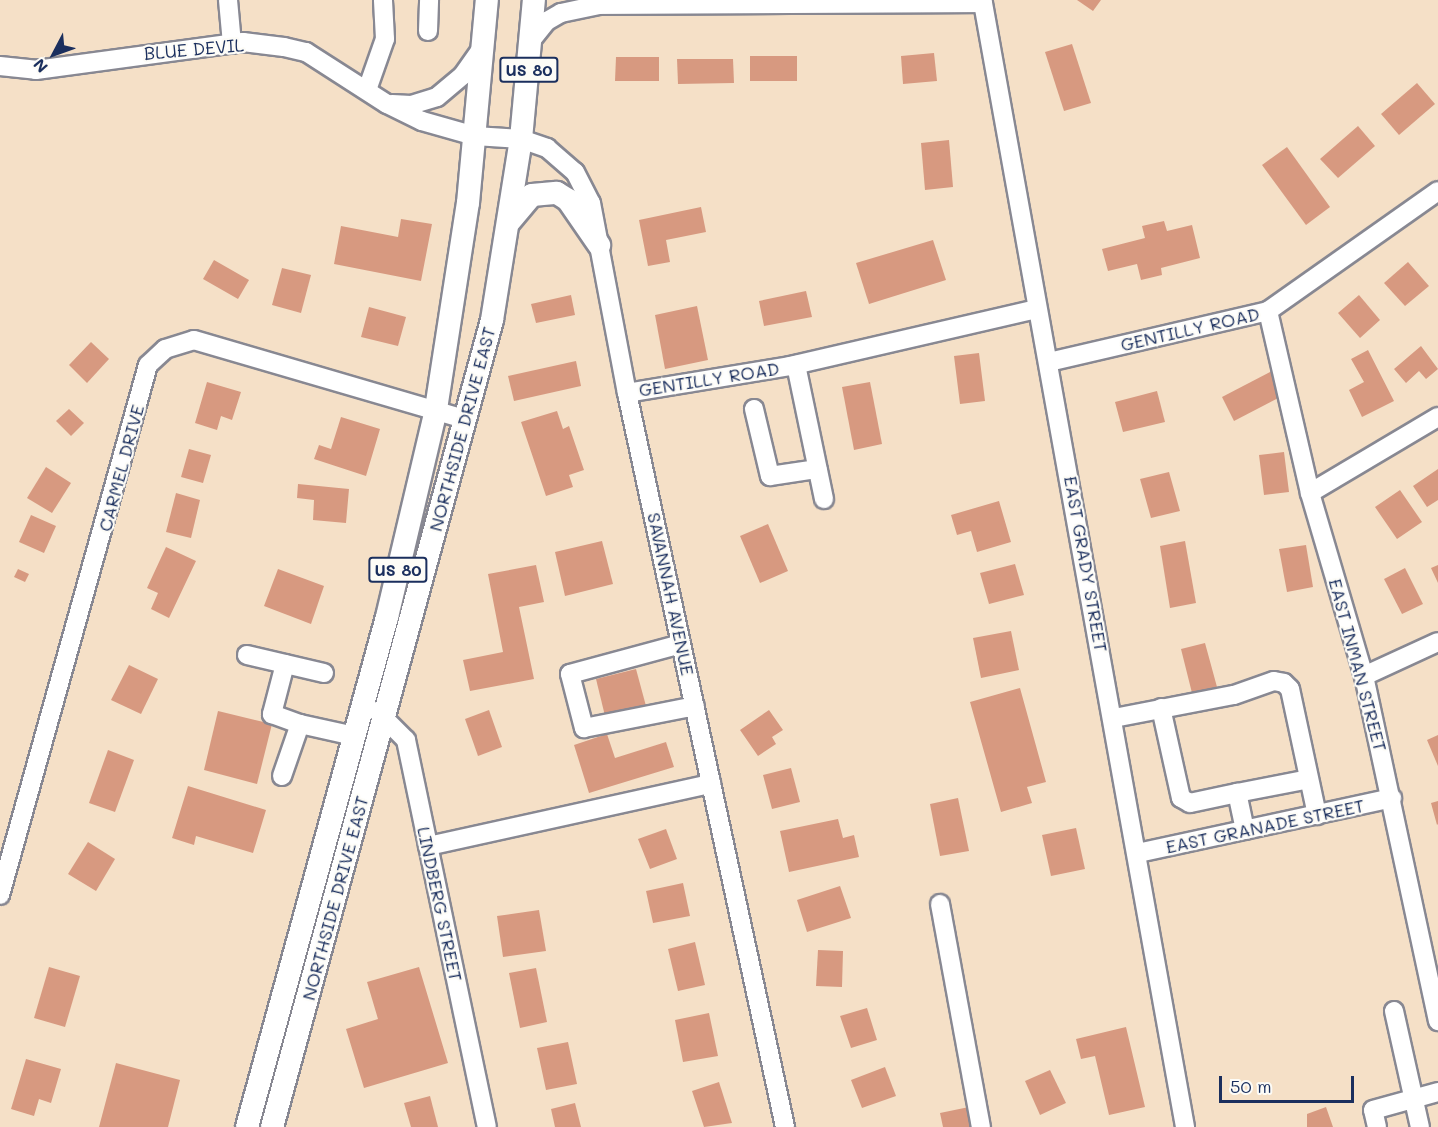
<!DOCTYPE html>
<html>
<head>
<meta charset="utf-8">
<style>
	body { margin:0 }
	#map { position:relative; width:1438px; height:1127px; overflow:hidden; background:#f5e0c7; font-family:Mali,sans-serif }
	div>[style] { position:absolute }
	[style*='--x'] { left:calc(var(--x)*1px); top:calc(var(--y)*1px); width:calc(var(--w)*1px); rotate:calc(var(--a)*1deg) }
	.building>* { inset:0; background:#d79980 }
	.roads { filter:drop-shadow(2px 0 #888892) drop-shadow(-2px 0 #888892) drop-shadow(0 2px #888892) drop-shadow(0 -2px #888892) }
	.minor>* { height:18px; margin:-9px; padding:0 9px; transform-origin:9px; border-radius:9px; background:#fff }
	.major>* { height:22px; margin:-11px; padding:0 11px; transform-origin:11px; border-radius:11px; background:#fff }
	span { translate:-50% -50%; white-space:nowrap; text-align:center; line-height:1.15; -webkit-text-stroke:4.5px #fdfcf7; paint-order:stroke }
	.shield-label span { padding:2px 4px; background:#fdfcf7; border:2px solid; border-radius:4px; -webkit-text-stroke-width:0 }
	.shield-label { font-size:16px; color:#1b2f5e; font-weight:700 }
	.street-label { font-size:18px; color:#1b2f5e }
	.north { position:absolute; left:24px; top:24px; width:60px; height:60px; -webkit-text-stroke:4px #fdfcf7; paint-order:stroke; rotate:229deg; font-size:16px; font-weight:700; line-height:24px; text-align:center; color:#1b2f5e }
	.north::after { content:''; display:block; margin:auto; width:21px; height:27px; background:#1b2f5e; clip-path:polygon(50% 0,100% 100%,50% 72%,0 100%) }
	.scale { position:absolute; left:1219px; top:1076px; width:135px; height:27px; box-sizing:border-box; border:3px solid #1b2f5e; border-top:0; padding-left:8px; font-size:18px; line-height:21px; white-space:nowrap; color:#1b2f5e; -webkit-text-stroke:4px #fdfcf7; paint-order:stroke }
</style>
</head>
<body>
<div id="map">
	<div class="building">
		<div style="clip-path:polygon(1077px 0,1101px 0,1093px 11px)"></div>
		<div style="clip-path:polygon(1072px 44px,1091px 103px,1064px 111px,1045px 52px)"></div>
		<div style="clip-path:polygon(934px 53px,937px 81px,903px 84px,901px 56px)"></div>
		<div style="clip-path:polygon(750px 56px,797px 56px,797px 81px,750px 81px)"></div>
		<div style="clip-path:polygon(616px 57px,659px 57px,659px 81px,615px 81px)"></div>
		<div style="clip-path:polygon(677px 59px,733px 59px,734px 83px,678px 84px)"></div>
		<div style="clip-path:polygon(1417px 83px,1435px 104px,1399px 135px,1381px 114px)"></div>
		<div style="clip-path:polygon(1358px 126px,1375px 146px,1338px 178px,1320px 159px)"></div>
		<div style="clip-path:polygon(949px 140px,953px 187px,925px 190px,921px 143px)"></div>
		<div style="clip-path:polygon(1287px 147px,1330px 207px,1306px 225px,1262px 165px)"></div>
		<div style="clip-path:polygon(701px 207px,706px 232px,666px 240px,670px 262px,648px 266px,639px 220px)"></div>
		<div style="clip-path:polygon(401px 219px,432px 224px,421px 281px,334px 264px,341px 226px,398px 237px)"></div>
		<div style="clip-path:polygon(1164px 221px,1167px 231px,1192px 225px,1200px 258px,1161px 268px,1162px 275px,1141px 280px,1137px 264px,1108px 271px,1102px 249px,1145px 238px,1142px 226px)"></div>
		<div style="clip-path:polygon(933px 240px,946px 280px,869px 304px,856px 263px)"></div>
		<div style="clip-path:polygon(214px 260px,249px 280px,238px 299px,203px 279px)"></div>
		<div style="clip-path:polygon(1408px 262px,1429px 286px,1405px 306px,1384px 283px)"></div>
		<div style="clip-path:polygon(282px 268px,311px 275px,301px 313px,272px 305px)"></div>
		<div style="clip-path:polygon(806px 291px,812px 317px,764px 326px,759px 301px)"></div>
		<div style="clip-path:polygon(571px 295px,575px 315px,536px 323px,531px 304px)"></div>
		<div style="clip-path:polygon(1359px 295px,1380px 320px,1360px 338px,1338px 313px)"></div>
		<div style="clip-path:polygon(697px 306px,708px 360px,665px 369px,655px 315px)"></div>
		<div style="clip-path:polygon(369px 307px,406px 317px,398px 346px,361px 337px)"></div>
		<div style="clip-path:polygon(91px 342px,109px 359px,87px 383px,69px 365px)"></div>
		<div style="clip-path:polygon(1421px 346px,1438px 369px,1426px 379px,1419px 371px,1406px 383px,1394px 369px)"></div>
		<div style="clip-path:polygon(1368px 350px,1394px 401px,1362px 417px,1349px 390px,1364px 382px,1351px 359px)"></div>
		<div style="clip-path:polygon(979px 353px,985px 401px,960px 404px,954px 356px)"></div>
		<div style="clip-path:polygon(576px 361px,581px 386px,514px 401px,508px 376px)"></div>
		<div style="clip-path:polygon(1272px 371px,1284px 395px,1234px 421px,1222px 397px)"></div>
		<div style="clip-path:polygon(207px 382px,241px 392px,232px 420px,221px 416px,217px 430px,195px 423px)"></div>
		<div style="clip-path:polygon(870px 382px,882px 444px,854px 450px,842px 387px)"></div>
		<div style="clip-path:polygon(1157px 391px,1165px 422px,1123px 432px,1115px 402px)"></div>
		<div style="clip-path:polygon(69px 409px,84px 423px,71px 436px,56px 421px)"></div>
		<div style="clip-path:polygon(557px 411px,563px 429px,569px 426px,584px 470px,569px 475px,573px 487px,546px 496px,521px 422px)"></div>
		<div style="clip-path:polygon(341px 417px,380px 429px,366px 476px,314px 459px,319px 445px,331px 449px)"></div>
		<div style="clip-path:polygon(189px 449px,211px 455px,203px 483px,181px 477px)"></div>
		<div style="clip-path:polygon(1284px 452px,1289px 492px,1264px 495px,1259px 455px)"></div>
		<div style="clip-path:polygon(46px 467px,71px 483px,52px 513px,27px 498px)"></div>
		<div style="clip-path:polygon(1438px 469px,1438px 500px,1427px 507px,1413px 486px)"></div>
		<div style="clip-path:polygon(1169px 472px,1180px 511px,1151px 518px,1140px 479px)"></div>
		<div style="clip-path:polygon(298px 484px,349px 489px,346px 523px,313px 520px,314px 500px,297px 498px)"></div>
		<div style="clip-path:polygon(1400px 490px,1422px 522px,1397px 539px,1375px 507px)"></div>
		<div style="clip-path:polygon(176px 493px,200px 500px,191px 538px,166px 532px)"></div>
		<div style="clip-path:polygon(999px 501px,1011px 542px,977px 552px,971px 531px,957px 535px,951px 515px)"></div>
		<div style="clip-path:polygon(31px 515px,56px 526px,44px 553px,19px 542px)"></div>
		<div style="clip-path:polygon(768px 524px,788px 571px,760px 583px,740px 536px)"></div>
		<div style="clip-path:polygon(602px 541px,613px 584px,565px 596px,555px 552px)"></div>
		<div style="clip-path:polygon(1185px 541px,1196px 603px,1170px 608px,1160px 546px)"></div>
		<div style="clip-path:polygon(1306px 545px,1313px 587px,1287px 592px,1279px 549px)"></div>
		<div style="clip-path:polygon(166px 547px,196px 561px,169px 618px,151px 609px,158px 593px,147px 588px)"></div>
		<div style="clip-path:polygon(1015px 564px,1024px 595px,989px 604px,980px 573px)"></div>
		<div style="clip-path:polygon(536px 565px,544px 602px,519px 607px,534px 679px,470px 691px,463px 660px,503px 652px,488px 574px)"></div>
		<div style="clip-path:polygon(1438px 565px,1438px 583px,1431px 568px)"></div>
		<div style="clip-path:polygon(1405px 568px,1423px 604px,1402px 614px,1384px 579px)"></div>
		<div style="clip-path:polygon(18px 569px,29px 574px,25px 582px,14px 577px)"></div>
		<div style="clip-path:polygon(278px 569px,324px 586px,311px 624px,264px 606px)"></div>
		<div style="clip-path:polygon(1011px 631px,1019px 670px,981px 678px,973px 638px)"></div>
		<div style="clip-path:polygon(1205px 643px,1217px 687px,1192px 693px,1181px 649px)"></div>
		<div style="clip-path:polygon(129px 665px,158px 679px,141px 714px,111px 700px)"></div>
		<div style="clip-path:polygon(636px 669px,646px 706px,605px 716px,596px 679px)"></div>
		<div style="clip-path:polygon(1020px 688px,1046px 782px,1027px 787px,1032px 803px,1001px 812px,970px 702px)"></div>
		<div style="clip-path:polygon(489px 710px,502px 747px,478px 756px,465px 719px)"></div>
		<div style="clip-path:polygon(769px 710px,783px 730px,772px 737px,776px 744px,758px 756px,740px 730px)"></div>
		<div style="clip-path:polygon(218px 711px,272px 724px,257px 784px,204px 770px)"></div>
		<div style="clip-path:polygon(607px 734px,615px 758px,666px 742px,674px 767px,589px 793px,574px 745px)"></div>
		<div style="clip-path:polygon(1438px 735px,1438px 766px,1427px 740px)"></div>
		<div style="clip-path:polygon(108px 750px,134px 760px,115px 812px,89px 803px)"></div>
		<div style="clip-path:polygon(791px 768px,800px 802px,772px 809px,763px 775px)"></div>
		<div style="clip-path:polygon(188px 786px,266px 810px,253px 853px,196px 836px,194px 845px,172px 838px)"></div>
		<div style="clip-path:polygon(958px 798px,969px 851px,940px 856px,930px 804px)"></div>
		<div style="clip-path:polygon(1438px 801px,1438px 824px,1437px 825px,1431px 803px)"></div>
		<div style="clip-path:polygon(838px 819px,843px 838px,854px 835px,859px 857px,789px 872px,780px 831px)"></div>
		<div style="clip-path:polygon(1076px 828px,1085px 869px,1051px 876px,1042px 835px)"></div>
		<div style="clip-path:polygon(666px 829px,677px 859px,650px 869px,638px 839px)"></div>
		<div style="clip-path:polygon(88px 842px,115px 859px,96px 891px,68px 874px)"></div>
		<div style="clip-path:polygon(683px 883px,690px 916px,653px 923px,646px 891px)"></div>
		<div style="clip-path:polygon(840px 886px,851px 918px,807px 932px,797px 900px)"></div>
		<div style="clip-path:polygon(539px 910px,546px 951px,503px 957px,497px 916px)"></div>
		<div style="clip-path:polygon(695px 942px,705px 985px,678px 991px,668px 949px)"></div>
		<div style="clip-path:polygon(818px 950px,843px 951px,842px 987px,816px 986px)"></div>
		<div style="clip-path:polygon(49px 967px,80px 976px,65px 1027px,34px 1018px)"></div>
		<div style="clip-path:polygon(419px 967px,448px 1063px,364px 1088px,346px 1029px,378px 1019px,367px 982px)"></div>
		<div style="clip-path:polygon(536px 968px,547px 1022px,520px 1028px,509px 973px)"></div>
		<div style="clip-path:polygon(867px 1008px,877px 1040px,851px 1048px,840px 1016px)"></div>
		<div style="clip-path:polygon(709px 1013px,718px 1056px,683px 1062px,675px 1020px)"></div>
		<div style="clip-path:polygon(1126px 1027px,1145px 1107px,1109px 1115px,1095px 1056px,1081px 1059px,1076px 1039px)"></div>
		<div style="clip-path:polygon(568px 1042px,577px 1084px,546px 1090px,537px 1048px)"></div>
		<div style="clip-path:polygon(26px 1059px,61px 1069px,51px 1103px,39px 1099px,34px 1116px,11px 1109px)"></div>
		<div style="clip-path:polygon(116px 1063px,180px 1080px,168px 1127px,99px 1127px)"></div>
		<div style="clip-path:polygon(885px 1067px,896px 1096px,862px 1108px,851px 1080px)"></div>
		<div style="clip-path:polygon(1050px 1070px,1066px 1103px,1040px 1115px,1025px 1081px)"></div>
		<div style="clip-path:polygon(719px 1082px,732px 1123px,704px 1127px,692px 1091px)"></div>
		<div style="clip-path:polygon(430px 1096px,438px 1127px,411px 1127px,404px 1103px)"></div>
		<div style="clip-path:polygon(575px 1103px,581px 1127px,555px 1127px,551px 1109px)"></div>
		<div style="clip-path:polygon(969px 1107px,973px 1127px,943px 1127px,940px 1113px)"></div>
		<div style="clip-path:polygon(1326px 1107px,1333px 1127px,1307px 1127px,1307px 1114px)"></div>
	</div>
	<div class="roads">
		<div class="minor">
			<div style="--x:228;--y:0;--w:44;--a:84.8"></div>
			<div style="--x:983;--y:3;--w:1142;--a:79.81"></div>
			<div style="--x:428;--y:31;--w:31;--a:-88"></div>
			<div style="--x:533;--y:38;--w:22;--a:-51"></div>
			<div style="--x:547;--y:21;--w:16;--a:-30"></div>
			<div style="--x:561;--y:13;--w:38;--a:-12"></div>
			<div style="--x:598;--y:5;--w:385;--a:-0.3"></div>
			<div style="--x:0;--y:66;--w:36;--a:6"></div>
			<div style="--x:36;--y:70;--w:209;--a:-7.7"></div>
			<div style="--x:243;--y:42;--w:41;--a:7"></div>
			<div style="--x:284;--y:47;--w:23;--a:13"></div>
			<div style="--x:306;--y:52;--w:96;--a:32.7"></div>
			<div style="--x:387;--y:104;--w:39;--a:26"></div>
			<div style="--x:422;--y:121;--w:55;--a:15.8"></div>
			<div style="--x:475;--y:136;--w:46;--a:3.7"></div>
			<div style="--x:521;--y:139;--w:28;--a:19"></div>
			<div style="--x:547;--y:148;--w:37;--a:41"></div>
			<div style="--x:575;--y:172;--w:35;--a:63"></div>
			<div style="--x:591;--y:203;--w:193;--a:79.3"></div>
			<div style="--x:627;--y:393;--w:751;--a:77.85"></div>
			<div style="--x:367;--y:90;--w:54;--a:-70.6"></div>
			<div style="--x:385;--y:39;--w:39;--a:-93"></div>
			<div style="--x:392;--y:104;--w:19;--a:3"></div>
			<div style="--x:411;--y:105;--w:27;--a:-17"></div>
			<div style="--x:437;--y:97;--w:34;--a:-40"></div>
			<div style="--x:463;--y:75;--w:35;--a:-55"></div>
			<div style="--x:1268;--y:311;--w:187;--a:77"></div>
			<div style="--x:1310;--y:493;--w:191;--a:73.6"></div>
			<div style="--x:1364;--y:676;--w:353;--a:77.9"></div>
			<div style="--x:1049;--y:362;--w:225;--a:-13.1"></div>
			<div style="--x:1268;--y:311;--w:208;--a:-35.2"></div>
			<div style="--x:796;--y:365;--w:137;--a:78.2"></div>
			<div style="--x:627;--y:393;--w:165;--a:-9.4"></div>
			<div style="--x:790;--y:366;--w:253;--a:-13"></div>
			<div style="--x:754;--y:409;--w:69;--a:76.6"></div>
			<div style="--x:770;--y:476;--w:48;--a:-8.5"></div>
			<div style="--x:1310;--y:493;--w:149;--a:-30.7"></div>
			<div style="--x:681;--y:644;--w:115;--a:164.9"></div>
			<div style="--x:570;--y:674;--w:56;--a:75.5"></div>
			<div style="--x:584;--y:728;--w:113;--a:-11.2"></div>
			<div style="--x:247;--y:655;--w:79;--a:13.2"></div>
			<div style="--x:285;--y:664;--w:52;--a:104.6"></div>
			<div style="--x:272;--y:714;--w:30;--a:20"></div>
			<div style="--x:1364;--y:676;--w:81;--a:-24.7"></div>
			<div style="--x:1161;--y:708;--w:92;--a:77.5"></div>
			<div style="--x:1181;--y:798;--w:10;--a:29"></div>
			<div style="--x:1190;--y:803;--w:48;--a:-12"></div>
			<div style="--x:377;--y:711;--w:41;--a:45"></div>
			<div style="--x:406;--y:740;--w:395;--a:78.2"></div>
			<div style="--x:1114;--y:718;--w:122;--a:-10.9"></div>
			<div style="--x:1234;--y:695;--w:42;--a:-19.3"></div>
			<div style="--x:1274;--y:681;--w:10;--a:11"></div>
			<div style="--x:1284;--y:683;--w:8;--a:45"></div>
			<div style="--x:1290;--y:689;--w:129;--a:77.9"></div>
			<div style="--x:282;--y:776;--w:55;--a:-70.9"></div>
			<div style="--x:300;--y:724;--w:55;--a:12.5"></div>
			<div style="--x:1245;--y:830;--w:38;--a:-102"></div>
			<div style="--x:1237;--y:793;--w:73;--a:-11"></div>
			<div style="--x:428;--y:846;--w:290;--a:-12.4"></div>
			<div style="--x:1138;--y:853;--w:260;--a:-12.2"></div>
			<div style="--x:0;--y:895;--w:550;--a:-74.4"></div>
			<div style="--x:148;--y:365;--w:23;--a:-43"></div>
			<div style="--x:165;--y:349;--w:30;--a:-17"></div>
			<div style="--x:194;--y:340;--w:282;--a:16.3"></div>
			<div style="--x:940;--y:904;--w:227;--a:79.6"></div>
			<div style="--x:1394;--y:1011;--w:119;--a:77.4"></div>
			<div style="--x:1377;--y:1127;--w:17;--a:-103"></div>
			<div style="--x:1373;--y:1110;--w:67;--a:-15.5"></div>
		</div>
		<div class="major">
			<div style="--x:510;--y:221;--w:34;--a:-50"></div>
			<div style="--x:532;--y:195;--w:25;--a:-5"></div>
			<div style="--x:557;--y:193;--w:13;--a:32"></div>
			<div style="--x:568;--y:200;--w:55;--a:55.4"></div>
			<div style="--x:247;--y:1127;--w:529;--a:-74.65"></div>
			<div style="--x:387;--y:617;--w:214;--a:-76.7"></div>
			<div style="--x:436;--y:409;--w:208;--a:-81.2"></div>
			<div style="--x:468;--y:203;--w:204;--a:-84.7"></div>
			<div style="--x:272;--y:1127;--w:836;--a:-74.75"></div>
			<div style="--x:492;--y:320;--w:183;--a:-80.9"></div>
			<div style="--x:521;--y:139;--w:140;--a:-84.7"></div>
		</div>
	</div>
	<div class="shield-label">
		<span style="left:529px;top:70px">US 80</span>
		<span style="left:398px;top:570px">US 80</span>
	</div>
	<div class="street-label">
		<span style="left:194px;top:49px;rotate:-5deg">BLUE DEVIL</span>
		<span style="left:1190px;top:329px;rotate:-13deg">GENTILLY ROAD</span>
		<span style="left:709px;top:379px;rotate:-9deg">GENTILLY ROAD</span>
		<span style="left:462px;top:429px;rotate:-75deg">NORTHSIDE DRIVE EAST</span>
		<span style="left:121px;top:468px;rotate:-75deg">CARMEL DRIVE</span>
		<span style="left:1086px;top:564px;rotate:80deg">EAST GRADY STREET</span>
		<span style="left:671px;top:594px;rotate:78deg">SAVANNAH AVENUE</span>
		<span style="left:1358px;top:665px;rotate:75deg">EAST INMAN STREET</span>
		<span style="left:1265px;top:826px;rotate:-12deg">EAST GRANADE STREET</span>
		<span style="left:335px;top:898px;rotate:-75deg">NORTHSIDE DRIVE EAST</span>
		<span style="left:440px;top:904px;rotate:78deg">LINDBERG STREET</span>
	</div>
	<div class="north">N</div>
	<div class="scale">50 m</div>
</div>
</body>
</html>
